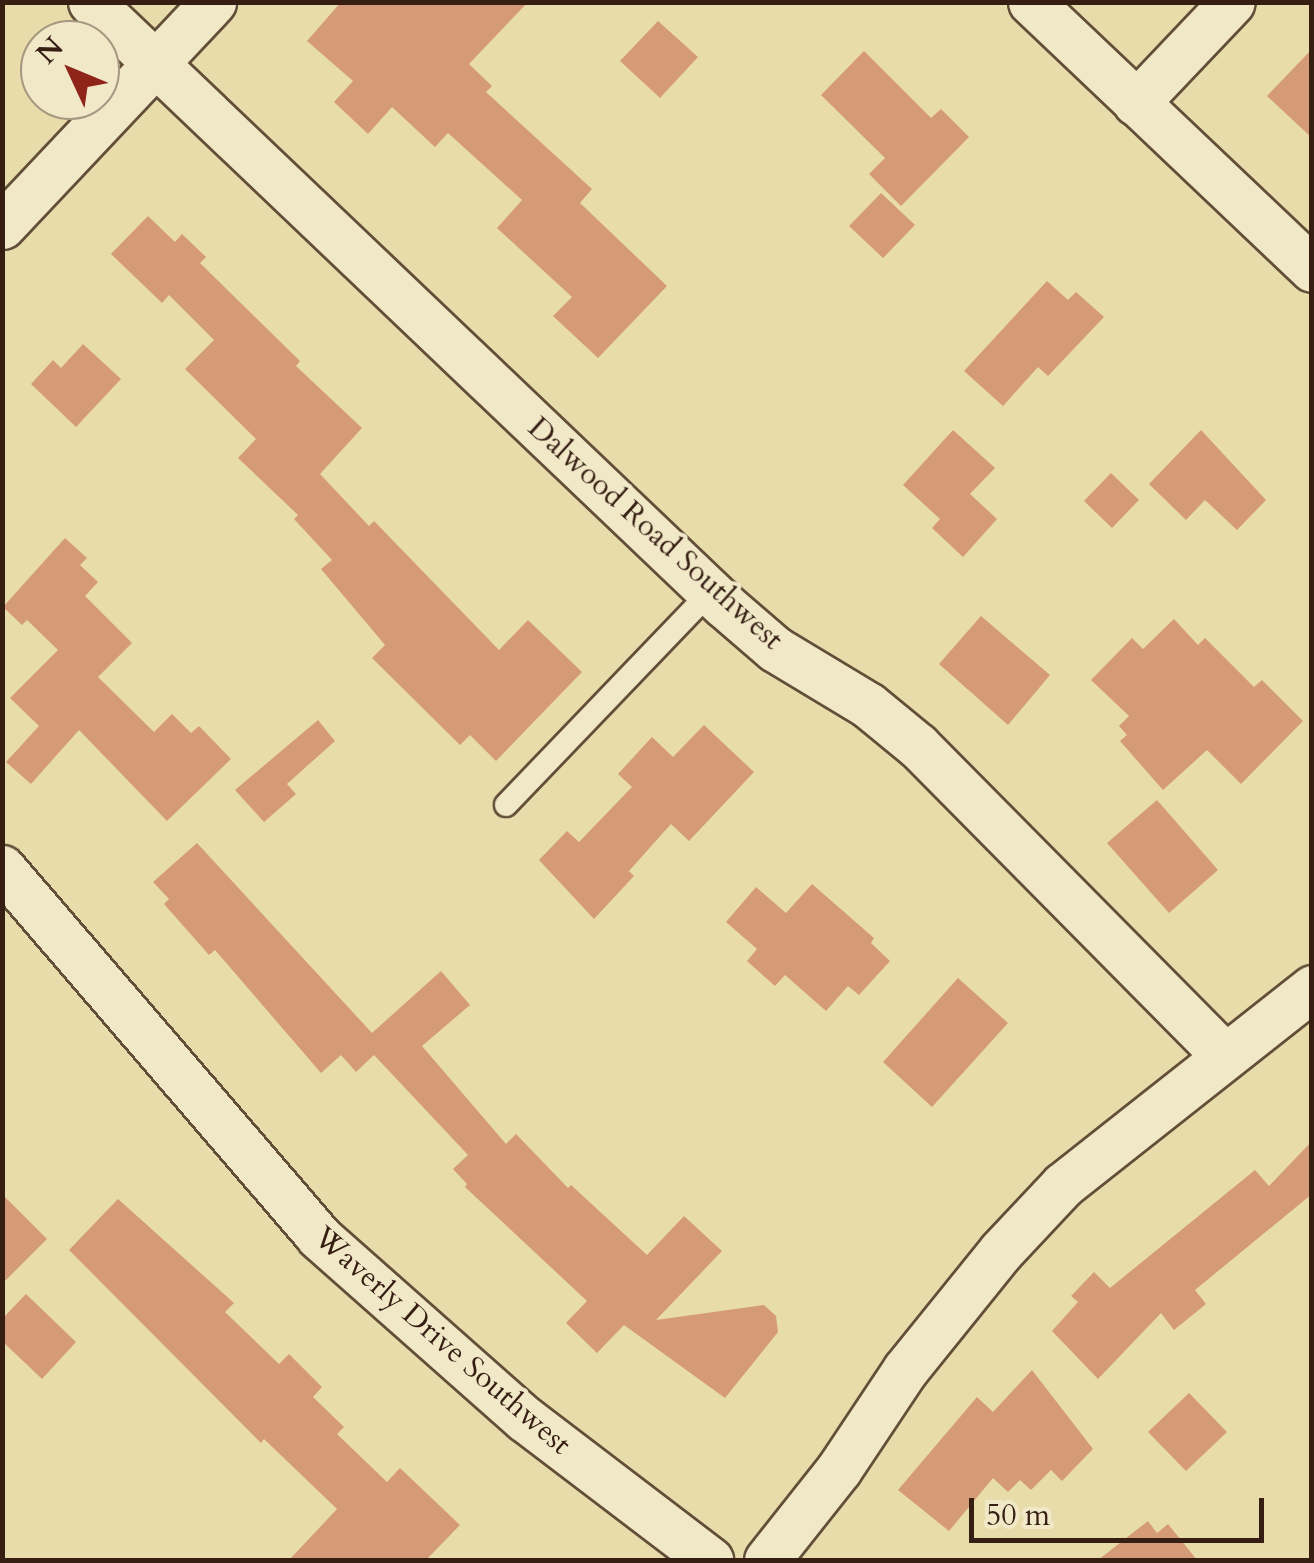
<!DOCTYPE html>
<html>
<head>
<meta charset="utf-8">
<style>
	body { margin:0 }
	#map { position:relative; width:1314px; height:1563px; overflow:hidden; background:#e9dcab; font-family:Cardo,serif }
	div>[style] { position:absolute }
	[style*='--x'] { left:calc(var(--x)*1px); top:calc(var(--y)*1px); width:calc(var(--w)*1px); rotate:calc(var(--a)*1deg) }
	.building>* { inset:0; background:#d59b79 }
	.roads { filter:drop-shadow(2px 0 #634e39) drop-shadow(-2px 0 #634e39) drop-shadow(0 2px #634e39) drop-shadow(0 -2px #634e39) }
	.service>* { height:22px; margin:-11px; padding:0 11px; transform-origin:11px; border-radius:11px; background:#f1e8c8 }
	.minor>* { height:45px; margin:-22.5px; padding:0 22.5px; transform-origin:22.5px; border-radius:22.5px; background:#f1e8c8 }
	span { translate:-50% -50%; white-space:nowrap; text-align:center; line-height:1.15; -webkit-text-stroke:8px #f1e8c8; paint-order:stroke }
	.street-label { font-size:30px; color:#361e13 }
	.frame { position:absolute; inset:0; border:5px solid #361e13; pointer-events:none }
	.north { position:absolute; left:20px; top:20px; width:100px; height:100px; box-sizing:border-box; background:#f1e8c8; border:2px solid #a69780; border-radius:50%; rotate:314deg; font-size:28px; font-weight:700; line-height:40px; text-align:center; color:#361e13 }
	.north::after { content:''; display:block; margin:auto; width:35px; height:45px; background:#8f2418; clip-path:polygon(50% 0,100% 100%,50% 72%,0 100%) }
	.scale { position:absolute; left:969px; top:1498px; width:295px; height:45px; box-sizing:border-box; border:5px solid #361e13; border-top:0; padding-left:12px; font-size:30px; line-height:35px; white-space:nowrap; color:#361e13; -webkit-text-stroke:8px #f1e8c8; paint-order:stroke }
</style>
</head>
<body>
<div id="map">
	<div class="building">
		<div style="clip-path:polygon(341px 2px,528px 2px,469px 64px,492px 86px,486px 92px,592px 189px,580px 203px,667px 286px,598px 358px,553px 316px,572px 297px,497px 228px,522px 200px,448px 133px,435px 147px,392px 107px,368px 134px,334px 102px,353px 81px,307px 41px)"></div>
		<div style="clip-path:polygon(658px 21px,698px 57px,660px 98px,620px 61px)"></div>
		<div style="clip-path:polygon(1312px 49px,1312px 138px,1267px 96px)"></div>
		<div style="clip-path:polygon(864px 51px,931px 118px,941px 109px,969px 137px,901px 206px,869px 174px,885px 158px,821px 95px)"></div>
		<div style="clip-path:polygon(881px 193px,915px 225px,883px 258px,849px 226px)"></div>
		<div style="clip-path:polygon(148px 216px,175px 242px,182px 234px,206px 257px,200px 263px,300px 361px,296px 366px,362px 428px,320px 474px,369px 526px,374px 521px,499px 650px,528px 620px,582px 672px,496px 761px,470px 735px,460px 745px,372px 658px,385px 645px,321px 569px,332px 560px,294px 519px,298px 515px,238px 458px,256px 439px,185px 369px,214px 340px,169px 295px,162px 303px,111px 254px)"></div>
		<div style="clip-path:polygon(1047px 281px,1068px 300px,1076px 292px,1104px 317px,1048px 376px,1038px 367px,1003px 406px,964px 371px)"></div>
		<div style="clip-path:polygon(83px 344px,121px 379px,76px 427px,31px 384px,53px 360px,61px 368px)"></div>
		<div style="clip-path:polygon(953px 430px,995px 468px,970px 494px,997px 519px,963px 557px,932px 528px,940px 519px,903px 485px)"></div>
		<div style="clip-path:polygon(1201px 430px,1266px 500px,1237px 530px,1205px 500px,1186px 520px,1149px 484px)"></div>
		<div style="clip-path:polygon(1111px 473px,1139px 500px,1112px 528px,1084px 501px)"></div>
		<div style="clip-path:polygon(65px 538px,87px 558px,80px 565px,98px 582px,85px 596px,132px 643px,98px 677px,154px 732px,172px 714px,191px 733px,199px 726px,231px 759px,167px 821px,79px 730px,31px 784px,6px 762px,39px 726px,10px 698px,58px 650px,27px 620px,22px 625px,3px 607px)"></div>
		<div style="clip-path:polygon(981px 616px,1050px 675px,1008px 725px,939px 664px)"></div>
		<div style="clip-path:polygon(1174px 619px,1198px 645px,1205px 638px,1254px 687px,1262px 680px,1303px 721px,1241px 784px,1207px 750px,1163px 790px,1120px 741px,1127px 735px,1119px 726px,1129px 716px,1091px 680px,1132px 638px,1143px 649px)"></div>
		<div style="clip-path:polygon(318px 720px,335px 741px,287px 784px,296px 794px,264px 822px,235px 790px)"></div>
		<div style="clip-path:polygon(704px 725px,754px 772px,689px 841px,671px 824px,629px 871px,634px 876px,594px 919px,539px 860px,567px 831px,579px 842px,632px 787px,618px 774px,652px 737px,673px 757px)"></div>
		<div style="clip-path:polygon(1157px 800px,1218px 870px,1169px 913px,1107px 843px)"></div>
		<div style="clip-path:polygon(197px 843px,372px 1033px,441px 971px,470px 1005px,422px 1046px,506px 1144px,516px 1134px,568px 1188px,571px 1185px,647px 1255px,684px 1216px,722px 1251px,656px 1320px,764px 1305px,776px 1316px,778px 1332px,725px 1398px,624px 1325px,597px 1353px,566px 1323px,587px 1301px,465px 1187px,467px 1184px,453px 1169px,468px 1155px,374px 1055px,356px 1072px,341px 1055px,321px 1073px,215px 950px,209px 955px,164px 904px,169px 899px,153px 882px)"></div>
		<div style="clip-path:polygon(812px 884px,874px 938px,871px 943px,890px 961px,859px 995px,848px 986px,826px 1011px,785px 975px,775px 986px,747px 961px,757px 949px,726px 922px,756px 887px,786px 913px)"></div>
		<div style="clip-path:polygon(958px 978px,1008px 1023px,932px 1107px,883px 1062px)"></div>
		<div style="clip-path:polygon(1312px 1141px,1312px 1194px,1195px 1290px,1206px 1304px,1174px 1330px,1161px 1313px,1098px 1379px,1052px 1331px,1078px 1302px,1071px 1296px,1094px 1272px,1110px 1288px,1255px 1170px,1269px 1186px)"></div>
		<div style="clip-path:polygon(2px 1194px,47px 1239px,2px 1284px)"></div>
		<div style="clip-path:polygon(118px 1199px,234px 1303px,225px 1312px,279px 1364px,289px 1354px,322px 1387px,313px 1397px,344px 1427px,337px 1434px,387px 1482px,400px 1468px,460px 1525px,426px 1560px,289px 1560px,337px 1509px,264px 1439px,261px 1443px,69px 1250px)"></div>
		<div style="clip-path:polygon(26px 1294px,76px 1342px,42px 1379px,2px 1341px,2px 1319px)"></div>
		<div style="clip-path:polygon(1032px 1370px,1093px 1449px,1062px 1481px,1051px 1470px,1031px 1490px,1020px 1480px,1008px 1492px,993px 1478px,949px 1531px,898px 1490px,977px 1397px,993px 1412px)"></div>
		<div style="clip-path:polygon(1189px 1393px,1227px 1432px,1186px 1471px,1148px 1432px)"></div>
		<div style="clip-path:polygon(1148px 1521px,1157px 1533px,1168px 1524px,1197px 1560px,1098px 1560px)"></div>
	</div>
	<div class="roads">
		<div class="service">
			<div style="--x:506;--y:805;--w:295;--a:-46.2"></div>
		</div>
		<div class="minor">
			<div style="--x:91;--y:2;--w:874;--a:43.61"></div>
			<div style="--x:724;--y:605;--w:67;--a:40.8"></div>
			<div style="--x:775;--y:649;--w:109;--a:31.1"></div>
			<div style="--x:868;--y:705;--w:65;--a:39.4"></div>
			<div style="--x:918;--y:746;--w:436;--a:45.3"></div>
			<div style="--x:1031;--y:2;--w:388;--a:43.5"></div>
			<div style="--x:1136;--y:103;--w:139;--a:-46.5"></div>
			<div style="--x:2;--y:226;--w:308;--a:-46.7"></div>
			<div style="--x:2;--y:868;--w:485;--a:49.3"></div>
			<div style="--x:318;--y:1236;--w:276;--a:41.5"></div>
			<div style="--x:525;--y:1419;--w:233;--a:37.3"></div>
			<div style="--x:767;--y:1560;--w:116;--a:-51.6"></div>
			<div style="--x:839;--y:1469;--w:119;--a:-56.3"></div>
			<div style="--x:905;--y:1370;--w:153;--a:-51.1"></div>
			<div style="--x:1001;--y:1251;--w:91;--a:-46.8"></div>
			<div style="--x:1063;--y:1185;--w:318;--a:-38.3"></div>
		</div>
	</div>
	<div class="street-label">
		<span style="left:655px;top:534px;rotate:42deg">Dalwood Road Southwest</span>
		<span style="left:442px;top:1341px;rotate:41deg">Waverly Drive Southwest</span>
	</div>
	<div class="frame"></div>
	<div class="north">N</div>
	<div class="scale">50 m</div>
</div>
</body>
</html>
